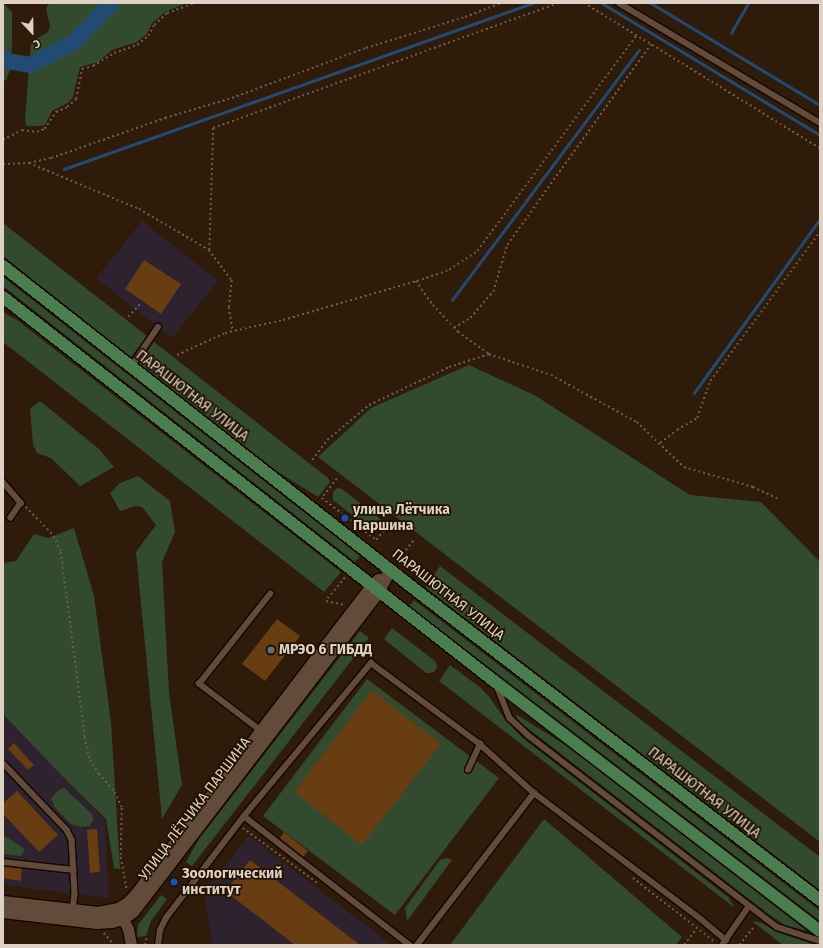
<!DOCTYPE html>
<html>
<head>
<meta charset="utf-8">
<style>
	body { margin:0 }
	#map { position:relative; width:823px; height:948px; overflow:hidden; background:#2e1b09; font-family:"Fira Sans",sans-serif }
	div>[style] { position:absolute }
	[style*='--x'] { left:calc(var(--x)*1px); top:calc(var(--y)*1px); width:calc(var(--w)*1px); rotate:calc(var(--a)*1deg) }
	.industrial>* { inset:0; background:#2e222f }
	.green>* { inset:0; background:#324b2f }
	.stream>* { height:2.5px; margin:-1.25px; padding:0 1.25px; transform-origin:1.25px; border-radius:1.25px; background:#214b72 }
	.river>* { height:16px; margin:-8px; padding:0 8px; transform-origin:8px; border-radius:8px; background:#214b72 }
	.building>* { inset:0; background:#673d11 }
	.path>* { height:1.5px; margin-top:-0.75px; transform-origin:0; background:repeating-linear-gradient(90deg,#6d5c4d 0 2px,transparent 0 5px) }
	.roads { filter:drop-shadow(1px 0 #150500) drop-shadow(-1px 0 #150500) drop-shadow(0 1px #150500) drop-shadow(0 -1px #150500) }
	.lane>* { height:5.5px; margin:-2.75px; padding:0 2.75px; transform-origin:2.75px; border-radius:2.75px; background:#624c39 }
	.street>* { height:11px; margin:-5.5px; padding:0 5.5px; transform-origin:5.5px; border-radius:5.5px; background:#624c39 }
	.secondary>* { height:12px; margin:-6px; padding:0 6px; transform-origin:6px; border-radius:6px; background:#624c39 }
	.primary>* { height:12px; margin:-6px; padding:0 6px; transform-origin:6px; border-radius:6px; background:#4b7e4e }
	.dots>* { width:11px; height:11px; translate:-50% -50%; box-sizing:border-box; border:2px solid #231202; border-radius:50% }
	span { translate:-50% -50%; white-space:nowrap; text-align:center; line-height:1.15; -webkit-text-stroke:3.5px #231202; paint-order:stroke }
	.street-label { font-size:14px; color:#ded1c6 }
	.poi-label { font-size:14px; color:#ded1c6; font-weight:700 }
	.left { translate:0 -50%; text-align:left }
	.frame { position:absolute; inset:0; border:4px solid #ded1c6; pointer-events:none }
	.north { position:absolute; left:12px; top:12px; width:40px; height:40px; -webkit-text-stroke:3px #231202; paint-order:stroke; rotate:158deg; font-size:11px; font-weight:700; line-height:16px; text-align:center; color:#ded1c6 }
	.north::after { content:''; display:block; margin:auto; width:14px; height:18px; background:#ded1c6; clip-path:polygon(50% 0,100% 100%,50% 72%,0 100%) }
</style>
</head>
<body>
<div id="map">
	<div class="industrial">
		<div style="clip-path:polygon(142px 221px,218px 281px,172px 338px,96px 278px)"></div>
		<div style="clip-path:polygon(3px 711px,105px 820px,109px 898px,3px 885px)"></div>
		<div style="clip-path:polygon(249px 836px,388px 942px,386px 945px,212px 945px,204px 892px)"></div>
	</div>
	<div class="green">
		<div style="clip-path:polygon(3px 3px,12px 12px,12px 41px,11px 67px,6px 80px,3px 81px)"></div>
		<div style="clip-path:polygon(49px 3px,187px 3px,167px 11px,152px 23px,147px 34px,137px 42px,112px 50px,98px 62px,80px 67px,73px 97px,69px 102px,52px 111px,45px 125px,39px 126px,26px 126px,25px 119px,31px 42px,48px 32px,50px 26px,46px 9px)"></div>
		<div style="clip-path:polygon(3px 223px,147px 336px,131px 357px,3px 256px)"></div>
		<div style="clip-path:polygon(3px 277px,360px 556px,355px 562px,3px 286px)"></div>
		<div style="clip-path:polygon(3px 312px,17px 320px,341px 572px,324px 592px,3px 342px)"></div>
		<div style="clip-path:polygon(154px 342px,328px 478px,330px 482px,318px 497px,278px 472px,139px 363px)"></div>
		<div style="clip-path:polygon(469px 365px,536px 396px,690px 495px,761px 502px,820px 562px,820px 842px,318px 457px,371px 408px)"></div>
		<div style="clip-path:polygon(40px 401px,99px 449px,114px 467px,80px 486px,51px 458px,37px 453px,33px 444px,30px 409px)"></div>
		<div style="clip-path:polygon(138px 476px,170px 501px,175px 532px,162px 562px,169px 693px,182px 785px,162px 819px,136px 552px,156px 525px,142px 507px,136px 506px,120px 511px,110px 493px,120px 483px)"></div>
		<div style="clip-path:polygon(337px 488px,342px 489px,380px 519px,381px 523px,379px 527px,371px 530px,333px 500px,333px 492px)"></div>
		<div style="clip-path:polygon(74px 528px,94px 596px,111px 722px,120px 869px,114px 868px,106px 819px,67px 781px,3px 714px,3px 563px,16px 561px,34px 534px,48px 538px)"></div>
		<div style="clip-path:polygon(440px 566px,820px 857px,820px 890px,425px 587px)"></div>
		<div style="clip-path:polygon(414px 600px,820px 911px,820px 921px,409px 606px)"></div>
		<div style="clip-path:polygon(392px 628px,435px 661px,437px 666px,435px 671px,431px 673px,426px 673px,384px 639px)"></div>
		<div style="clip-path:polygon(360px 631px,369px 638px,192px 866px,186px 862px,199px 839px)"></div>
		<div style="clip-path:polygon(450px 665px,481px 688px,490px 698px,506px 721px,524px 739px,728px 897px,735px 908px,439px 681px)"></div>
		<div style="clip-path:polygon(367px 679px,499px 778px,395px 915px,263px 816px)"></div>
		<div style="clip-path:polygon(517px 715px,567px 746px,807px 931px,785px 925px,771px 916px,521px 723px,516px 717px)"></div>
		<div style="clip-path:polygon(64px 788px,92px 814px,93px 821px,89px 826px,80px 827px,71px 824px,55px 808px,51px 798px,59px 790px)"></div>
		<div style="clip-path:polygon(544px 819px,682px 937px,676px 945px,450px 945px)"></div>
		<div style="clip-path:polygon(3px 835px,25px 849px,21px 856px,3px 854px)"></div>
		<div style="clip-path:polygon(447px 858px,452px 860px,407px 921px,405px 908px,440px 860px)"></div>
		<div style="clip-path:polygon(161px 895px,167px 899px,151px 921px,146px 936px,137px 937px,138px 925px)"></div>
		<div style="clip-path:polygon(752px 921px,762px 923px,777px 932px,815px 945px,783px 945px)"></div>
	</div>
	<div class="stream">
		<div style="--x:602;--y:3;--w:255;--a:31.2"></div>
		<div style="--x:651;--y:3;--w:197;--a:31.1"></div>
		<div style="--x:731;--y:33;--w:34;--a:-60"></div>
		<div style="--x:64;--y:169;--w:497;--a:-19.5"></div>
		<div style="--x:452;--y:300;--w:312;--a:-53.2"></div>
		<div style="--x:694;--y:393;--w:215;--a:-54.1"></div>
	</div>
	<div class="river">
		<div style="--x:3;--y:58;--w:6;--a:31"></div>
		<div style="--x:8;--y:61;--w:22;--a:10"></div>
		<div style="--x:30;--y:65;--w:48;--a:-27.1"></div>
		<div style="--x:73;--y:43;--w:56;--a:-45.7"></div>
	</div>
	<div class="building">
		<div style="clip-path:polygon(144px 260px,181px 284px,161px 314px,125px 289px)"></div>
		<div style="clip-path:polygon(277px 619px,300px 636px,265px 681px,242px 664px)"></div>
		<div style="clip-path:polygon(372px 690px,441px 744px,362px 845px,294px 792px)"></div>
		<div style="clip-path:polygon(14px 743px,34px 765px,28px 770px,8px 749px)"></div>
		<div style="clip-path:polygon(17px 791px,58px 835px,39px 852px,3px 814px,3px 803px)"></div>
		<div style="clip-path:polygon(97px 829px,100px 872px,90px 873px,87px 830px)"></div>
		<div style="clip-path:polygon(284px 832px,308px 851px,303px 857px,280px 838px)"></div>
		<div style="clip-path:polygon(250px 860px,360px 945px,295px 945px,225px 891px)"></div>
		<div style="clip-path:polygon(3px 866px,22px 869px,21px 881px,3px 878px)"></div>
	</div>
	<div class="path">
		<div style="--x:584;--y:3;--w:277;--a:31.6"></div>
		<div style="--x:3;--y:140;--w:21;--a:-28"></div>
		<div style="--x:22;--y:130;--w:15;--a:8"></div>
		<div style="--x:37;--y:132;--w:8;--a:-23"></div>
		<div style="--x:44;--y:129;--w:21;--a:-55"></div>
		<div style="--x:56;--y:112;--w:12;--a:-24"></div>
		<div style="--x:67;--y:107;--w:12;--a:-42"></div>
		<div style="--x:76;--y:99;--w:31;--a:-79"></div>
		<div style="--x:82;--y:69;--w:11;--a:-15"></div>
		<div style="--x:93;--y:66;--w:25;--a:-32"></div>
		<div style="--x:114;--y:53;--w:24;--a:-19"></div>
		<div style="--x:137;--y:45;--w:14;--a:-39"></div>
		<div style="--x:148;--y:36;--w:13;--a:-61"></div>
		<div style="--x:154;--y:25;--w:18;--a:-43"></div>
		<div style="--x:167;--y:13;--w:29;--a:-20"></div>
		<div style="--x:29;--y:163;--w:119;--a:22.7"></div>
		<div style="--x:139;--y:209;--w:81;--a:30.4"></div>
		<div style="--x:209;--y:250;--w:38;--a:53"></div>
		<div style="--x:232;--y:280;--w:27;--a:96"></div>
		<div style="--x:229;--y:307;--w:24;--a:81"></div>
		<div style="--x:3;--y:164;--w:26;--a:-2"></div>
		<div style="--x:29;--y:163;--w:23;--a:-13"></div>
		<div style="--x:51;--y:158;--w:121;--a:-19.3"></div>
		<div style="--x:165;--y:118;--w:70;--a:-16.6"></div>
		<div style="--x:232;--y:98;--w:143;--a:-20.5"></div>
		<div style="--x:366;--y:48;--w:104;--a:-17.4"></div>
		<div style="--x:465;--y:17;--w:39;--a:-21"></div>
		<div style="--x:209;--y:250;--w:122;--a:-88.1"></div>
		<div style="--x:213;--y:128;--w:365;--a:-19.9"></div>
		<div style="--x:556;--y:4;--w:1;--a:-90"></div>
		<div style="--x:417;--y:281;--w:34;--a:-19"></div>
		<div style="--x:449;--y:270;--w:34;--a:-34"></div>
		<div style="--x:477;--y:251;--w:269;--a:-53.5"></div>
		<div style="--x:128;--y:317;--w:18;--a:-47"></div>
		<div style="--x:454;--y:328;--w:19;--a:-32"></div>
		<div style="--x:470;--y:318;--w:35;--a:-49"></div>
		<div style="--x:493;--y:292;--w:49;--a:-73.4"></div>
		<div style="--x:507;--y:245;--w:247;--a:-54.4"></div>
		<div style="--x:177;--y:355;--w:53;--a:-24.6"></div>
		<div style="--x:225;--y:333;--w:59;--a:-12.6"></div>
		<div style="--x:283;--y:320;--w:139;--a:-16.3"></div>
		<div style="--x:416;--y:281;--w:29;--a:55"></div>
		<div style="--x:433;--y:305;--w:37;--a:47"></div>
		<div style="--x:458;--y:332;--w:38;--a:35"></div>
		<div style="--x:489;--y:354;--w:65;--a:18.7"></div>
		<div style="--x:551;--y:375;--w:98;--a:28.7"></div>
		<div style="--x:637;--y:422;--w:65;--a:43.8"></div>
		<div style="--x:684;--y:467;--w:72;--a:16.2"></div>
		<div style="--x:753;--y:487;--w:29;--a:25"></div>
		<div style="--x:660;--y:443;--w:21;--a:-37"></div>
		<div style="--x:677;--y:430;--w:23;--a:-31"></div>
		<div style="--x:697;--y:418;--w:39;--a:-71"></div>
		<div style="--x:710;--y:381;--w:185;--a:-53.6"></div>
		<div style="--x:312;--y:460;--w:25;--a:-53"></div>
		<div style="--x:327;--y:440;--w:55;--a:-39.8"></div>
		<div style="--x:369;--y:405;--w:89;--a:-25.4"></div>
		<div style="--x:449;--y:367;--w:42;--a:-18"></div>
		<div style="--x:337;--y:479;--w:24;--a:128"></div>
		<div style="--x:322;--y:498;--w:68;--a:37.9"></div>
		<div style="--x:376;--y:540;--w:23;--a:-50"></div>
		<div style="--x:26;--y:507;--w:40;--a:46"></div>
		<div style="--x:54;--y:536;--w:17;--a:66"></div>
		<div style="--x:61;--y:552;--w:187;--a:82.6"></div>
		<div style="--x:85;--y:737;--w:24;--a:78"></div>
		<div style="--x:90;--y:760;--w:17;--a:57"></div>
		<div style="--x:99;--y:774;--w:24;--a:48"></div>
		<div style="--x:115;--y:792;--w:17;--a:66"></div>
		<div style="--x:122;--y:808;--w:49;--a:91.2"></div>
		<div style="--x:121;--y:857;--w:34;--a:80"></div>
		<div style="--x:396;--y:562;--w:28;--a:-51"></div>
		<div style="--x:345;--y:578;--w:30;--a:130"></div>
		<div style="--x:326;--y:601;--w:19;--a:12"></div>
		<div style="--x:243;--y:828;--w:94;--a:36.4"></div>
		<div style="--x:633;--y:878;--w:104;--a:38"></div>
		<div style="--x:104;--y:933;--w:16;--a:50"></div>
		<div style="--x:144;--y:945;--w:9;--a:-69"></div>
		<div style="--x:684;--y:945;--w:21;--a:-53"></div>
		<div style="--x:739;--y:945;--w:22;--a:-51"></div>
	</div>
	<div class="roads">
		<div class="lane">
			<div style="--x:619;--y:3;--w:234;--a:30.8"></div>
			<div style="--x:131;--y:367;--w:48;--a:-56"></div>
			<div style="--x:3;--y:482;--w:28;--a:49"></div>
			<div style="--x:21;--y:503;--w:18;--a:124"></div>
			<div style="--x:497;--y:686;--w:35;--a:68"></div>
			<div style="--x:510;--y:718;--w:25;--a:43"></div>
			<div style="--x:528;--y:735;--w:314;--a:37.6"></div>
			<div style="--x:777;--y:927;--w:45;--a:18"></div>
			<div style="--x:261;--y:731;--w:78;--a:-142.8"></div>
			<div style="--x:199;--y:684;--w:115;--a:-51.7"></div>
			<div style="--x:3;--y:763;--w:93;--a:46.3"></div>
			<div style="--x:67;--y:830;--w:11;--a:63"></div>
			<div style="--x:72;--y:840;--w:54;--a:86.8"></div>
			<div style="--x:75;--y:894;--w:17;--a:97"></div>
			<div style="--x:468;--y:770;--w:29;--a:-65"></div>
			<div style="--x:244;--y:816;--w:210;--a:37.9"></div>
			<div style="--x:3;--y:862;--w:71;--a:6.4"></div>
			<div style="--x:158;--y:945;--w:15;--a:-82"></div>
			<div style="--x:160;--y:930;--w:13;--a:-63"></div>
			<div style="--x:166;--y:918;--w:128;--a:-52.6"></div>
			<div style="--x:244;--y:816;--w:199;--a:-50.3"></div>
			<div style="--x:371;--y:663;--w:136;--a:36.6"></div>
			<div style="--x:480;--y:744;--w:73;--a:42.2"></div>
			<div style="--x:534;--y:793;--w:209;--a:37"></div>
			<div style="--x:701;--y:919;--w:33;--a:40"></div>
			<div style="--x:417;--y:945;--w:192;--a:-52.4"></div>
			<div style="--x:722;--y:945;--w:47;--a:-55.3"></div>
		</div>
		<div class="street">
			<div style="--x:123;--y:919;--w:11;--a:63"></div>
			<div style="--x:128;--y:929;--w:16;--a:79"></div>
		</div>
		<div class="secondary">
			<div style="--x:3;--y:902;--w:96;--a:6.6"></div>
			<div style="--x:98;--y:913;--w:20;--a:-11"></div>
			<div style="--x:118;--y:909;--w:10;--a:-29"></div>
			<div style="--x:127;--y:904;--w:13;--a:-45"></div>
			<div style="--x:136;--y:895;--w:389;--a:-52.6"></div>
			<div style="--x:372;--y:586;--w:9;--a:-41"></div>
			<div style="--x:3;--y:912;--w:95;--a:6.7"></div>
			<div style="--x:97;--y:923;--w:15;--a:-4"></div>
			<div style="--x:112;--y:922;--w:11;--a:-15"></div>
			<div style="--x:123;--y:919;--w:12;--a:-35"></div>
			<div style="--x:133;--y:912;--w:404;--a:-52.5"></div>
			<div style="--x:379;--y:591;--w:24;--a:-62"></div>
		</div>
		<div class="primary">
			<div style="--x:3;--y:266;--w:526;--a:38.13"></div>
			<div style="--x:417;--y:591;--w:508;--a:37.48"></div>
			<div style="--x:3;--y:297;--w:623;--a:38.03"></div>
			<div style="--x:494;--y:681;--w:411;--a:37.5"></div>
		</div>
	</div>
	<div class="dots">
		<div style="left:345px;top:518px;background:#1a4fb4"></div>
		<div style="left:271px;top:650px;background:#5c6f8a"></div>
		<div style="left:174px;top:882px;background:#1a4fb4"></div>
	</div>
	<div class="street-label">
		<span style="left:192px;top:396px;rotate:38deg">ПАРАШЮТНАЯ УЛИЦА</span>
		<span style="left:448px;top:595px;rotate:38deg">ПАРАШЮТНАЯ УЛИЦА</span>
		<span style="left:704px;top:793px;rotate:38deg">ПАРАШЮТНАЯ УЛИЦА</span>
		<span style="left:195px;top:809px;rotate:-53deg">УЛИЦА ЛЁТЧИКА ПАРШИНА</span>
	</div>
	<div class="poi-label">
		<span class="left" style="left:353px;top:518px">улица Лётчика<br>Паршина</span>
		<span class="left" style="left:279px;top:650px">МРЭО 6 ГИБДД</span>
		<span class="left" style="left:182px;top:882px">Зоологический<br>институт</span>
	</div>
	<div class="frame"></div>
	<div class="north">С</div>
</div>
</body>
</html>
